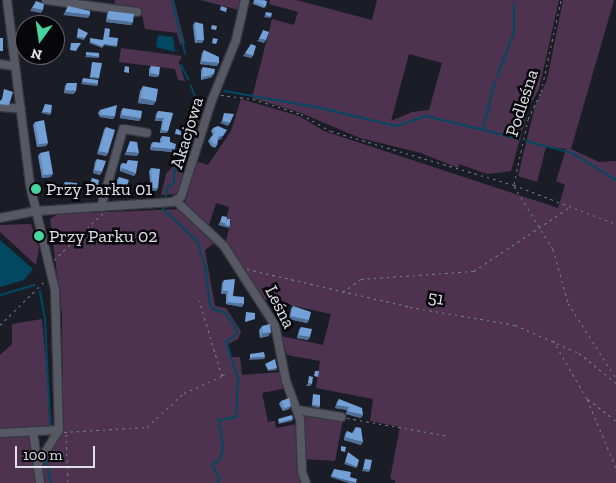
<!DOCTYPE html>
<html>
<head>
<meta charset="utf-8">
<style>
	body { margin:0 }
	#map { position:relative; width:616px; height:483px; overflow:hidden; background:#1b1d26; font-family:"Zilla Slab",serif }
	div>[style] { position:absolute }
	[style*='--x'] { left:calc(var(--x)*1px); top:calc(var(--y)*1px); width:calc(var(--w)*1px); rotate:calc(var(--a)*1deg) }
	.green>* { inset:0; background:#4e3350 }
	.water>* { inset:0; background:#014863 }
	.stream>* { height:2px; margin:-1px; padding:0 1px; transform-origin:1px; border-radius:1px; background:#014863 }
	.path>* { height:1px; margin-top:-0.5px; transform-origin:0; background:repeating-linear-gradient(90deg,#7b7d85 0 2.5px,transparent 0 6.5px) }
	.roads { filter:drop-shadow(1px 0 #36373f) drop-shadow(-1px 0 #36373f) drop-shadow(0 1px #36373f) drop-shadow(0 -1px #36373f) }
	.minor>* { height:8px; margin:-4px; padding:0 4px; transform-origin:4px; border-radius:4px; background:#565863 }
	.wall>* { inset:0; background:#648aba }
	.shaded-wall>* { inset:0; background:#517097 }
	.building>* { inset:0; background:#74a0d8 }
	.dots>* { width:14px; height:14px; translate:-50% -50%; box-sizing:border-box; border:2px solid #07070b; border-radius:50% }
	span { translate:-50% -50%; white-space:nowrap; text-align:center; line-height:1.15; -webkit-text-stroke:5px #07070b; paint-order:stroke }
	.street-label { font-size:18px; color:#e0e1e8 }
	.poi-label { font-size:18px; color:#e0e1e8 }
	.left { translate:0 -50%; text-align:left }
	.north { position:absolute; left:15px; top:15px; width:50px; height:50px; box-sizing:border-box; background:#07070b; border:1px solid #5e5e63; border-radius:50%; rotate:194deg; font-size:14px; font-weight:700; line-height:20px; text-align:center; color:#e0e1e8 }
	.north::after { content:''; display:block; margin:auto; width:18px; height:22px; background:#48d49d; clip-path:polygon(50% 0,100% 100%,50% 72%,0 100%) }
	.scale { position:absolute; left:15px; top:446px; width:80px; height:22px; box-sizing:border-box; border:2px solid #e0e1e8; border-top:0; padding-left:6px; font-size:15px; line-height:18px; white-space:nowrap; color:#e0e1e8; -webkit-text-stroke:4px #07070b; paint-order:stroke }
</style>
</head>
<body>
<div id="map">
	<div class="green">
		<div style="clip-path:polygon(115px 0,174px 0,185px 44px,180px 44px,177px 33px,145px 29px,141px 10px,114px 7px)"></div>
		<div style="clip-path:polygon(200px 0,241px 0,239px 10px)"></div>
		<div style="clip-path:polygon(evenodd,270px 0,296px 0,372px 20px,377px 0,559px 0,539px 89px,529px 107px,511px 171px,487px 174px,459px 164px,458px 168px,421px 153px,360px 138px,301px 113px,252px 98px,272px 19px,294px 25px,298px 12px,269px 4px,270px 0,409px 54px,442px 63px,429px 110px,412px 112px,391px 121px,409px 54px)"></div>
		<div style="clip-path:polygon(563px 0,614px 0,571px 149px,599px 162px,616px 161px,616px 483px,395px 483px,395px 480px,390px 479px,400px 427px,370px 421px,373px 399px,316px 388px,320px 361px,287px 355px,281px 336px,323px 345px,331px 314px,262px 299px,239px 261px,225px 245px,231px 221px,226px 220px,229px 207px,216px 203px,208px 228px,185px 205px,196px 161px,208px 165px,231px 131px,241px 99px,299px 116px,324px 131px,558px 208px,565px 185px,556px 181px,566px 149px,546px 147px,537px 182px,518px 176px,535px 106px,547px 80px)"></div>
		<div style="clip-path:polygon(121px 48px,182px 56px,179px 62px,185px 81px,178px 80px,175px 69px,119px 62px)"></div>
		<div style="clip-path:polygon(188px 115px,200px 117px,181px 186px,176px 194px,161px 195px,166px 174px,181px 157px,180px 138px,184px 140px)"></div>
		<div style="clip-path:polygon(182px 209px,217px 241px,205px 250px,215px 306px,226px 308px,241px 331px,238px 339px,228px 344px,232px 357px,240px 357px,242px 375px,283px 372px,286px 388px,262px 393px,268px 422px,275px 421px,276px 428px,297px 424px,300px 483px,43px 483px,41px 470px,63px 428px,62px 313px,50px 219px,58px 214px)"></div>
		<div style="clip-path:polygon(31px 224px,39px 248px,36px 265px,0 232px,0 225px)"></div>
		<div style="clip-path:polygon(42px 319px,52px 428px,0 430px,0 355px,12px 344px,12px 324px)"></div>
		<div style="clip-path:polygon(303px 412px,343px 419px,335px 461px,305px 459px)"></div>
		<div style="clip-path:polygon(29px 435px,36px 483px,0 483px,0 436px)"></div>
	</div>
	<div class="water">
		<div style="clip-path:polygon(158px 35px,173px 37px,175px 52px,156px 47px)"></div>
		<div style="clip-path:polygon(0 240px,33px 269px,24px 280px,0 287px)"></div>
	</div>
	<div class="stream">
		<div style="--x:172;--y:0;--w:55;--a:76.2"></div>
		<div style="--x:181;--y:65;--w:16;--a:63"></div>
		<div style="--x:497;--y:77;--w:48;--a:-69.3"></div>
		<div style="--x:514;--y:32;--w:28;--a:-90"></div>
		<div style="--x:191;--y:86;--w:14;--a:69"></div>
		<div style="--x:224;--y:91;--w:98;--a:9.9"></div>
		<div style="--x:321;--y:108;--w:68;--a:13.6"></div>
		<div style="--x:387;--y:124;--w:9;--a:13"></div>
		<div style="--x:396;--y:126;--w:32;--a:-18"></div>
		<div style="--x:426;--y:116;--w:97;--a:13.7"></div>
		<div style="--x:483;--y:130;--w:50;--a:-76.2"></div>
		<div style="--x:526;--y:141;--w:48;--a:14.6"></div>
		<div style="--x:572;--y:153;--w:52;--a:31.5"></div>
		<div style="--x:166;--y:196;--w:10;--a:-79"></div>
		<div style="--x:168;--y:186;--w:7;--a:-27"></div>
		<div style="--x:174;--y:183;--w:12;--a:-90"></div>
		<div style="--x:174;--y:171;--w:16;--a:-45"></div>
		<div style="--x:185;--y:160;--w:11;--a:-75"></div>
		<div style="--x:188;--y:149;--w:17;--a:-97"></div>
		<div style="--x:186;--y:132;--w:16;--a:-79"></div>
		<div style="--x:163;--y:209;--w:47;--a:43.3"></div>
		<div style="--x:197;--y:241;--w:25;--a:72"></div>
		<div style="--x:205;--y:265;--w:39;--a:83"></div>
		<div style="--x:210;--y:304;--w:6;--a:59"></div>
		<div style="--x:213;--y:309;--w:13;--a:18"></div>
		<div style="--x:225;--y:313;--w:18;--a:52"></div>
		<div style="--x:236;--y:327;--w:7;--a:82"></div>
		<div style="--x:237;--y:334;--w:14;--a:144"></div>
		<div style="--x:226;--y:342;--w:40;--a:72"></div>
		<div style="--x:238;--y:380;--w:37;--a:93"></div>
		<div style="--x:236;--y:417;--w:17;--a:170"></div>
		<div style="--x:219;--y:420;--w:27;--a:82"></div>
		<div style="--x:223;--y:447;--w:12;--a:104"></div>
		<div style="--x:220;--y:459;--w:10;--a:143"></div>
		<div style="--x:212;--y:465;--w:16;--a:60"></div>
		<div style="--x:220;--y:479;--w:5;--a:127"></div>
		<div style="--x:40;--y:291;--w:28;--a:80"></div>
		<div style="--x:45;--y:319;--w:108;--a:87.3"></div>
		<div style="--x:0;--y:295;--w:36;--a:-16"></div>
		<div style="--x:46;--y:446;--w:12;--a:-70"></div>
		<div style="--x:46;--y:456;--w:27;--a:80"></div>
	</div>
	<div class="path">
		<div style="--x:221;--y:95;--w:32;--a:7"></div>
		<div style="--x:253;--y:99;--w:50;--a:17.4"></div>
		<div style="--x:301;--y:114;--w:34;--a:30"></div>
		<div style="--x:331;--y:131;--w:191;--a:16.4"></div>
		<div style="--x:514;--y:185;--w:109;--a:20.9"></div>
		<div style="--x:514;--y:184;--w:66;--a:-77.8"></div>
		<div style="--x:528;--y:119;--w:30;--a:-64"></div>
		<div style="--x:541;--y:92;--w:94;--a:-77.7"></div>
		<div style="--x:514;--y:186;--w:74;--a:58.2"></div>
		<div style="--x:553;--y:249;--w:56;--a:74.5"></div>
		<div style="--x:568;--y:303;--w:89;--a:57.4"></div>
		<div style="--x:54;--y:260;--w:68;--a:-43.8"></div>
		<div style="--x:247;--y:269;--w:167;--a:13.1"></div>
		<div style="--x:410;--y:307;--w:107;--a:9.7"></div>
		<div style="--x:515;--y:325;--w:70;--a:23.6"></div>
		<div style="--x:579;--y:353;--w:48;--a:39"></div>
		<div style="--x:343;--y:292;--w:22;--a:-36"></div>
		<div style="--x:361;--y:279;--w:113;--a:-4"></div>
		<div style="--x:474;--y:271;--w:115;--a:-33.7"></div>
		<div style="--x:0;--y:325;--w:64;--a:-44.4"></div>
		<div style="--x:553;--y:340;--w:68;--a:60"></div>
		<div style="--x:587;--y:399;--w:75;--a:67.2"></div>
		<div style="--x:222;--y:375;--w:6;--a:-9"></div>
		<div style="--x:588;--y:399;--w:36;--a:38"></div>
		<div style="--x:347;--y:418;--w:104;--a:10"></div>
		<div style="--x:64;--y:432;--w:83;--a:-3.4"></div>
		<div style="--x:147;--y:427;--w:50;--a:-42.6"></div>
		<div style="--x:184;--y:393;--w:42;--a:-24.1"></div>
		<div style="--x:222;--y:376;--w:79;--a:-106.8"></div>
		<div style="--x:66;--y:434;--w:49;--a:87.7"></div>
	</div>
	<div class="roads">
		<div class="minor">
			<div style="--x:7;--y:0;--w:186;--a:82.9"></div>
			<div style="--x:30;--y:185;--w:108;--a:76.6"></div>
			<div style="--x:55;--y:290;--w:140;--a:88.4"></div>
			<div style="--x:59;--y:430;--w:40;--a:122"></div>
			<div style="--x:46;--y:0;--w:92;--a:7.5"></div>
			<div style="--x:0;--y:64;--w:15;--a:8"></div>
			<div style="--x:0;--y:107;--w:21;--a:5"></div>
			<div style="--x:176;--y:201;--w:66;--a:43.2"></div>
			<div style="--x:224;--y:246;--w:94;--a:57.2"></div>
			<div style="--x:275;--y:325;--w:57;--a:78.9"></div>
			<div style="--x:286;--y:381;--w:40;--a:69.8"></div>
			<div style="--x:300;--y:419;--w:53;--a:87.8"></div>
			<div style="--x:302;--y:472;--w:12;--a:70"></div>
			<div style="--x:101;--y:207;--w:81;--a:-74.2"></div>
			<div style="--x:123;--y:129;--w:24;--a:9"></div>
			<div style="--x:0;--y:218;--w:38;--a:-11"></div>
			<div style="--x:37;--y:211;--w:135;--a:-3.8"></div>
			<div style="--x:172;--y:202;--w:10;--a:-29"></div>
			<div style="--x:181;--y:197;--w:102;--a:-72.3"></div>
			<div style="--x:212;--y:100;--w:65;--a:-68.2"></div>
			<div style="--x:236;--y:40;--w:41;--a:-77.3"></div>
			<div style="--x:298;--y:410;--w:44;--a:9.2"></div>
			<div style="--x:33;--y:431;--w:52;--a:82.3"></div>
			<div style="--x:0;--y:433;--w:59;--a:-2.9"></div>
		</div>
	</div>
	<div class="wall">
		<div style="clip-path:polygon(254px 0,265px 0,266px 6px,264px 8px,253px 4px)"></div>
		<div style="clip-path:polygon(109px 11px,133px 22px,131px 25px,106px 22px,107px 14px)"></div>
		<div style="clip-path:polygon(195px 22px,202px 43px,195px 43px,193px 25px)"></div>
		<div style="clip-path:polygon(204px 50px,217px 66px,200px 64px,202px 53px)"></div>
		<div style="clip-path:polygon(151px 66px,159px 75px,157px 77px,149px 76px,149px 69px)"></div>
		<div style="clip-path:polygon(203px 67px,212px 77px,201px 80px,201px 70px)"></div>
		<div style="clip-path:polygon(67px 83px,74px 94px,64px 93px,65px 86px)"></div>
		<div style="clip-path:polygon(143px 86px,156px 101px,153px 105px,138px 103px,140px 91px)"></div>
		<div style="clip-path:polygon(123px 108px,141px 118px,139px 121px,120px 118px,121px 111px)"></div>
		<div style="clip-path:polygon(100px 110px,115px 116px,113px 119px,100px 117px,98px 113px)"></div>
		<div style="clip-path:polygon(158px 111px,173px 113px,168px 131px,166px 133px,160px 133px,162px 121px,155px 121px,156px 114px)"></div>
		<div style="clip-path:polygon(35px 122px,48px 143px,46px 146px,37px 147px,33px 125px)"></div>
		<div style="clip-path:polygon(106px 127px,108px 153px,106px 156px,97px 154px,104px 130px)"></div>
		<div style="clip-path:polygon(213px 128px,221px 139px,218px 140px,217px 145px,215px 148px,211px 146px,208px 141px,213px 135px,211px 131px)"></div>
		<div style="clip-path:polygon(162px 136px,170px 142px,173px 152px,150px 150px,151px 144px,153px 142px,160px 143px,160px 139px)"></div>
		<div style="clip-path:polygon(40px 153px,51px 177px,42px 178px,38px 156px)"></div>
		<div style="clip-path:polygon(97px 159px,100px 175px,93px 173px,95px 162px)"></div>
		<div style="clip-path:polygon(128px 160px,136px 173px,134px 176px,120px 171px,120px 166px,122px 163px,126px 164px)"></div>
		<div style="clip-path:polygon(151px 168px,158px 188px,156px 191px,151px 190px,149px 171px)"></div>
		<div style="clip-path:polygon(119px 177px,124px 193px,122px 196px,116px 193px,117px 180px)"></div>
		<div style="clip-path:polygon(65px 182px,75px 192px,63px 194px,63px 185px)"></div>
		<div style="clip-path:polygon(224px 280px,233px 296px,242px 307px,226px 304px,226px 294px,221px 294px,222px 283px)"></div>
		<div style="clip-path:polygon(293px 306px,309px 320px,307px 323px,289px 319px,291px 309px)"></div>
		<div style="clip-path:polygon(262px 326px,271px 332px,268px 336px,260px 338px,259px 330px)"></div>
		<div style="clip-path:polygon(301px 327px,308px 340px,297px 338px,299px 330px)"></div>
		<div style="clip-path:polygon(339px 399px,361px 418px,346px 414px,347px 410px,335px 408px,337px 402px)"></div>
		<div style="clip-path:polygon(281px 401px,289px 409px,283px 411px,279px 404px)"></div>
		<div style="clip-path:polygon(356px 427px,361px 445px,344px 440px,345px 434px,347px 431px,352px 433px)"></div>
	</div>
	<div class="shaded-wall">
		<div style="clip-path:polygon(32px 8px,43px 10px,41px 13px,30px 11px)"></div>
		<div style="clip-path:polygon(65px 12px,90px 15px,88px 18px,63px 15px)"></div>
		<div style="clip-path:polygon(265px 15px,271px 17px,270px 18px,264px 17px)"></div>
		<div style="clip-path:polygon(108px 19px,133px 22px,131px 25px,106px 22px)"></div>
		<div style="clip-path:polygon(77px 37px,85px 38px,84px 40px,76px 38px)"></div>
		<div style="clip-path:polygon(259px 39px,266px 40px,264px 43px,257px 41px)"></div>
		<div style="clip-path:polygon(197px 40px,204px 40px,202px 43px,195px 43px)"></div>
		<div style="clip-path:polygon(90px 42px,103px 47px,102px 48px,89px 43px)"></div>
		<div style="clip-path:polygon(104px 44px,117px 46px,116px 47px,103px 45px)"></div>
		<div style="clip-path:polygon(245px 53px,253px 56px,251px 58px,243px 56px)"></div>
		<div style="clip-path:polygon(86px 55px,99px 57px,98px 58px,85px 57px)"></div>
		<div style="clip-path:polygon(202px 61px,219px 63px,217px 66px,200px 64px)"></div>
		<div style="clip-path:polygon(151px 73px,159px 75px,157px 77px,149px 76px)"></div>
		<div style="clip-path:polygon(214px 74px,212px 77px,201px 80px,203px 77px)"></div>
		<div style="clip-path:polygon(90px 77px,99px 78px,98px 79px,89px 78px)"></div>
		<div style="clip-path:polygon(82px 82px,98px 84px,97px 86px,81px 84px)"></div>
		<div style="clip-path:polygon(66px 90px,76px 91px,74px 94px,64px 93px)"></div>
		<div style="clip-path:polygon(141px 98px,156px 101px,153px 105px,138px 103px)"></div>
		<div style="clip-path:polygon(0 104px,9px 105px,8px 106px,0 105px)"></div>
		<div style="clip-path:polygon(42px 112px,51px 113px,50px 115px,41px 113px)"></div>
		<div style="clip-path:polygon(102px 115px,115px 116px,113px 119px,100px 117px)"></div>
		<div style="clip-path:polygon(122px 115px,141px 118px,139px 121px,120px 118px)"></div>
		<div style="clip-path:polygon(157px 118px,164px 118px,162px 121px,155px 121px)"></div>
		<div style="clip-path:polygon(222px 121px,230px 123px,228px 126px,220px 123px)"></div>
		<div style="clip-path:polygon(162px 130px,168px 131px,166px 133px,160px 133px)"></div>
		<div style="clip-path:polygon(223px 136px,221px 139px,216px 140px,218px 137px)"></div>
		<div style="clip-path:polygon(48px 143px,46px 146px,37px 147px,39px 144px)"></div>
		<div style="clip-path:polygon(152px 147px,175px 149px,173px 152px,150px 150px)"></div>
		<div style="clip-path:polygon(99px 151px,108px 153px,106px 156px,97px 154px)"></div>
		<div style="clip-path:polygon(126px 152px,139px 153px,137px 156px,124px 155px)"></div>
		<div style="clip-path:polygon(122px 168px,136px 173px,134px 176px,120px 171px)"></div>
		<div style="clip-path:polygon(95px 170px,102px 172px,100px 175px,93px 173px)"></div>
		<div style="clip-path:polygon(53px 174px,51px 177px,42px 178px,44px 175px)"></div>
		<div style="clip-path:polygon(153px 188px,158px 188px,156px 191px,151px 190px)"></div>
		<div style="clip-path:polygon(77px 190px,75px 192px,63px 194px,65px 191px)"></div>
		<div style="clip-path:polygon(88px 190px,97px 193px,96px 194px,87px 191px)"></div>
		<div style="clip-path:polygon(220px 222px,226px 224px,230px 226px,229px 228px,218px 225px)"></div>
		<div style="clip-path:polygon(223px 291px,228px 291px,226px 294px,221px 294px)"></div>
		<div style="clip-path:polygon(228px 302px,244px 304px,242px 307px,226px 304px)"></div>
		<div style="clip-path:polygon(291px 316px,309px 320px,307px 323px,289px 319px)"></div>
		<div style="clip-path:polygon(271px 332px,268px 336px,260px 338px,263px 333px)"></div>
		<div style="clip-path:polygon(299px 335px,310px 337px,308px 340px,297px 338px)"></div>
		<div style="clip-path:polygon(265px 357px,264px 359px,249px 360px,250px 358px)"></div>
		<div style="clip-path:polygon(277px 368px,276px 370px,267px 371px,268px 370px)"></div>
		<div style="clip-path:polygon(308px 383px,312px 384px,310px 386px,306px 386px)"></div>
		<div style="clip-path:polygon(312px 405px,320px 406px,319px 408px,311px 406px)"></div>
		<div style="clip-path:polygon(337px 405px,349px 407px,347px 410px,335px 408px)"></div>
		<div style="clip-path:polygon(291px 406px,289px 409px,283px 411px,285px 408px)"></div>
		<div style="clip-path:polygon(348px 411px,363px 415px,361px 418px,346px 414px)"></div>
		<div style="clip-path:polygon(293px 419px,292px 421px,278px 424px,279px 423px)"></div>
		<div style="clip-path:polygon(346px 437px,363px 442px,361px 445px,344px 440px)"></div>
		<div style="clip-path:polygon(345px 462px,357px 467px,356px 468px,344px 464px)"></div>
		<div style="clip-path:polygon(363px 469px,370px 470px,369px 472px,362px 471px)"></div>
		<div style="clip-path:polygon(331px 476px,355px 483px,349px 483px,330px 477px)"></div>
	</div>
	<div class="building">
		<div style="clip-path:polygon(255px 0,267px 1px,266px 6px,255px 1px)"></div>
		<div style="clip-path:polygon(36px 1px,44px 4px,43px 10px,32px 8px)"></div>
		<div style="clip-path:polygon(68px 6px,90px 11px,90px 15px,65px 12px)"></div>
		<div style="clip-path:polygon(221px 6px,227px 8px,226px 12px,220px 10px)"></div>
		<div style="clip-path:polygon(109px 11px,134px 14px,133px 22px,108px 19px)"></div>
		<div style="clip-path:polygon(266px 12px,272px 13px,271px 17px,265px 15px)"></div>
		<div style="clip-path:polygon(22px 22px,32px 24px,32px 25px,25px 25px,25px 31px,22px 31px)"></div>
		<div style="clip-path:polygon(195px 22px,203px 24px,204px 40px,197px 40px)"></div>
		<div style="clip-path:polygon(212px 25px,217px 26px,216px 30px,211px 29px)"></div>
		<div style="clip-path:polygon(78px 28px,88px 33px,85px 38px,77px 37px)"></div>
		<div style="clip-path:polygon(105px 28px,110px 29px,109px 37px,118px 38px,117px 46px,104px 44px,103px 47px,90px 42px,90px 38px,103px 40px)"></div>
		<div style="clip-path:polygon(263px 30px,269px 32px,266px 40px,259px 39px)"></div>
		<div style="clip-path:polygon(0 38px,3px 38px,3px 51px,0 51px)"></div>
		<div style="clip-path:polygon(213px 38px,218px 39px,216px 44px,212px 43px)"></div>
		<div style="clip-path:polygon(71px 43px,81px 43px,76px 51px,70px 50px)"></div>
		<div style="clip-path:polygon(251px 44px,256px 46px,253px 56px,245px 53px)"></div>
		<div style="clip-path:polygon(204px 50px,219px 57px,219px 63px,202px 61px)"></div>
		<div style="clip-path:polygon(86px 52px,99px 53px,99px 57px,86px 55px)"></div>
		<div style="clip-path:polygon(92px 62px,102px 63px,99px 78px,90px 77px)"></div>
		<div style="clip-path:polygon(125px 66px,129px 67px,129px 73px,124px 72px)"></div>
		<div style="clip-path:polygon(151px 66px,160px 67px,159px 75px,151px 73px)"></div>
		<div style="clip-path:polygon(203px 67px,215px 69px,214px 74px,203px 77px)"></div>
		<div style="clip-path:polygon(83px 78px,98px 80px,98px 84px,82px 82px)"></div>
		<div style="clip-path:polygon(67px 83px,77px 83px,76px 91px,66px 90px)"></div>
		<div style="clip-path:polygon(143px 86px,158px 89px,156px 101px,141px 98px)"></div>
		<div style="clip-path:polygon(4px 89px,13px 92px,9px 105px,0 104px,0 101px,2px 99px)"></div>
		<div style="clip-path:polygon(45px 104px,52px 105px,51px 113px,42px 112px)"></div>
		<div style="clip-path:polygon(117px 105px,115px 116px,102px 115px,100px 110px)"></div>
		<div style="clip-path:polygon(123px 108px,142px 111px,141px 118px,122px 115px)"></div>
		<div style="clip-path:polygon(158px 111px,173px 113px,168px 131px,162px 130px,164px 118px,157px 118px)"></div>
		<div style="clip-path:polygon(224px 113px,234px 114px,230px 123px,222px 121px)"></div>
		<div style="clip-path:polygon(44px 120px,48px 143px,39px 144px,35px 122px)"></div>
		<div style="clip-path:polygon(218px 126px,227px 130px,223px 136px,218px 137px,217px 145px,213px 143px,210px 138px,215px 133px,213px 128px)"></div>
		<div style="clip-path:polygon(106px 127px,115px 130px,108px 153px,99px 151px)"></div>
		<div style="clip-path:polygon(176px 129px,181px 130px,181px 135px,175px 134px)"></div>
		<div style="clip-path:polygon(162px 136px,170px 137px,170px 142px,176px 144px,175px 149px,152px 147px,153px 142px,162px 143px)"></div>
		<div style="clip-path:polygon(130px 141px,137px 142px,139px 153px,126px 152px)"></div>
		<div style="clip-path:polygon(49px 151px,53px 174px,44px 175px,40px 153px)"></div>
		<div style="clip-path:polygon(97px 159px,106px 161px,102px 172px,95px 170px)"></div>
		<div style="clip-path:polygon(128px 160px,138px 161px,136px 173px,122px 168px,122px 163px,127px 164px)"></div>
		<div style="clip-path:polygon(151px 168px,160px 169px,158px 188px,153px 188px)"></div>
		<div style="clip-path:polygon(119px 177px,129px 180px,124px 193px,118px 190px)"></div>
		<div style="clip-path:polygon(92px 178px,99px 180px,97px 193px,88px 190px)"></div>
		<div style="clip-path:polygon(65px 182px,77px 183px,77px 190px,65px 191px)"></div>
		<div style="clip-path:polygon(222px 216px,227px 217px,226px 224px,220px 222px)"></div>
		<div style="clip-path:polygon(227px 219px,230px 219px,230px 226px,225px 225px)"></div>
		<div style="clip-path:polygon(235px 279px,233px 296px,244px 297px,244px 304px,228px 302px,228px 291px,223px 291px,224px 280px)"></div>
		<div style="clip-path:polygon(293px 306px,311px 312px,309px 320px,291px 316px)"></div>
		<div style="clip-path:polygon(246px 312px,255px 313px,255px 319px,245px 322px)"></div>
		<div style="clip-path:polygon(270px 324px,271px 332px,263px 333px,262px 326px)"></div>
		<div style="clip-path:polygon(301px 327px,312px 329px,310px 337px,299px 335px)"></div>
		<div style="clip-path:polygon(264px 352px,265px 357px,250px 358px,250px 354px)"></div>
		<div style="clip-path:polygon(275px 359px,277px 368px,268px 370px,265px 364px)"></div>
		<div style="clip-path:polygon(315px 371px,319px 371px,318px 377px,314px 376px)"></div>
		<div style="clip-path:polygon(309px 376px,313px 377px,312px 384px,308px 383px)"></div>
		<div style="clip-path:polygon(313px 394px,320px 395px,320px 406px,312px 405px)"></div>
		<div style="clip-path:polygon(289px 398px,291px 406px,285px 408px,281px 401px)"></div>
		<div style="clip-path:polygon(339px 399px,362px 408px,363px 415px,348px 411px,349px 407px,337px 405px)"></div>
		<div style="clip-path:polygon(292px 415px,293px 419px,279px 423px,278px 419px)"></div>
		<div style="clip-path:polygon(356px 427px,361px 428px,363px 442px,346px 437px,347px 431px,353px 434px)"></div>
		<div style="clip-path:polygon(341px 446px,346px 447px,345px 452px,341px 451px)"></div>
		<div style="clip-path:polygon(348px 452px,359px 460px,357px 467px,345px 462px)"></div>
		<div style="clip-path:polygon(365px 459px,372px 460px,370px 470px,363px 469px)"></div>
		<div style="clip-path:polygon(334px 469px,351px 472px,350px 477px,357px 479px,356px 483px,331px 476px)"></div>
	</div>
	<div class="dots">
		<div style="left:36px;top:189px;background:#48d49d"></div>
		<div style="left:39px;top:236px;background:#48d49d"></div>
	</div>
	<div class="street-label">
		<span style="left:522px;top:103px;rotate:-72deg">Podleśna</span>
		<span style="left:187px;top:133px;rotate:-73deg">Akacjowa</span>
		<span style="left:436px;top:298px;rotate:9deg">51</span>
		<span style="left:280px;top:307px;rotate:63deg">Leśna</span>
	</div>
	<div class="poi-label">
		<span class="left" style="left:46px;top:189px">Przy Parku 01</span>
		<span class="left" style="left:49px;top:236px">Przy Parku 02</span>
	</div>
	<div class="north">N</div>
	<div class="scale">100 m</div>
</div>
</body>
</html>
